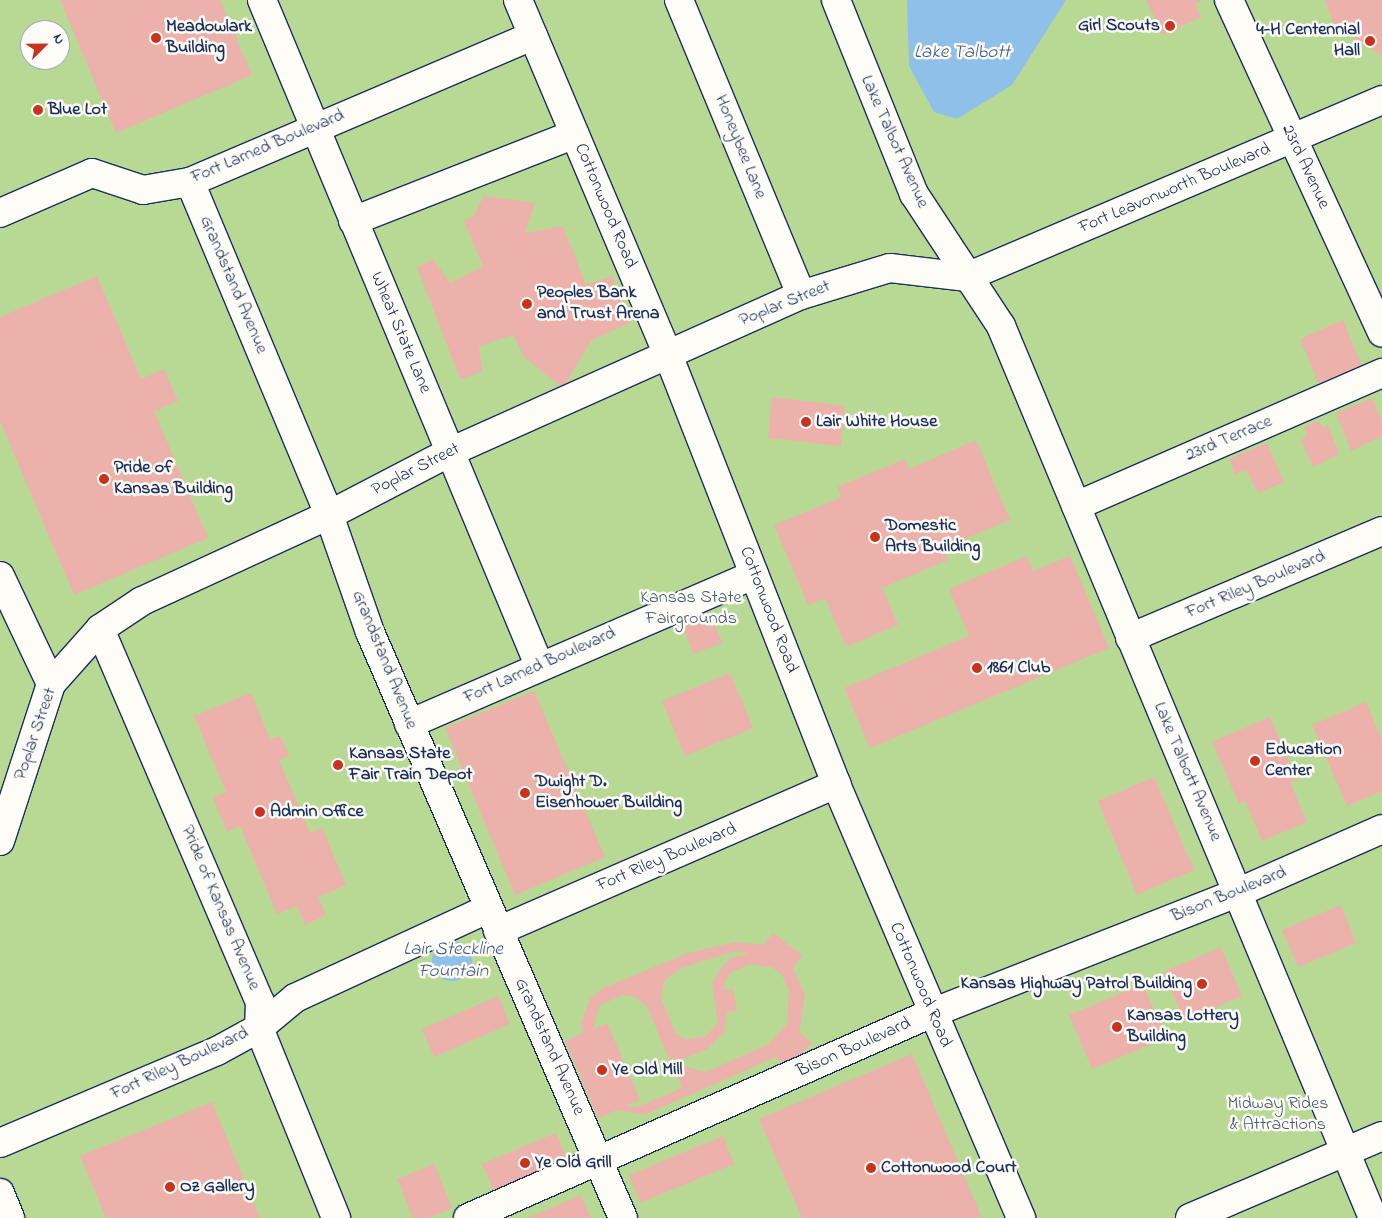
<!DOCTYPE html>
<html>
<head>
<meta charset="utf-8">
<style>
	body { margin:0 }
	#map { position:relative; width:1382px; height:1218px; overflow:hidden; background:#f8e6e0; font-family:"Indie Flower",sans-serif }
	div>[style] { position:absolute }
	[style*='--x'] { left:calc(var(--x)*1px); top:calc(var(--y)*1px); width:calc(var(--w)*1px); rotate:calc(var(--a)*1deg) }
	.green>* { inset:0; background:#b8d993 }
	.water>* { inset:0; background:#8ec0ea }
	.round { border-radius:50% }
	.building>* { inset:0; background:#ecb1aa }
	.roads { filter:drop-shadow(1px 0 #1b2f5e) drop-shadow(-1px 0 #1b2f5e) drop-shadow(0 1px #1b2f5e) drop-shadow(0 -1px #1b2f5e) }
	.minor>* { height:28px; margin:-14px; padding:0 14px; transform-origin:14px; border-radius:14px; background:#fdfcf7 }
	.dots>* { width:14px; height:14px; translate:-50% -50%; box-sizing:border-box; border:2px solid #fdfcf7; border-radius:50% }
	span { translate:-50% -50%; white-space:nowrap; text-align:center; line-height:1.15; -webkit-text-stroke:5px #fdfcf7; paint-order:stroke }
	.poi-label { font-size:18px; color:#1b2f5e; font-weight:700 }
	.right { translate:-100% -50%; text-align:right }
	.left { translate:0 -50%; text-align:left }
	.street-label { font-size:18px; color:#1b2f5e }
	.park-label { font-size:18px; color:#425a6b }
	.water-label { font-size:19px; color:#3e5a88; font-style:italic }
	.north { position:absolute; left:20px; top:20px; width:50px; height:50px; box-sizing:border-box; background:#fdfcf7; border:1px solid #a3aaba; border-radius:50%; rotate:67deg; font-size:14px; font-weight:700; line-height:20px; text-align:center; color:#1b2f5e }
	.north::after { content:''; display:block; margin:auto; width:18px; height:22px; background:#c8321e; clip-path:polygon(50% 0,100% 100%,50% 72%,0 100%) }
</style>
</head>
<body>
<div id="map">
	<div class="green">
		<div style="clip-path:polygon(evenodd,0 0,1382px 0,1382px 1218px,0 1218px,0 0,30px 30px,60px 30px,60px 60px,30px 60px,30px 30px)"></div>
	</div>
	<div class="water">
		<div style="clip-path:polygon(907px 0,1066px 0,1012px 85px,957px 119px,934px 112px,909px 66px)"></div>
		<div class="round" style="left:432px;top:941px;width:40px;height:40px"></div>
	</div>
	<div class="building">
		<div style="clip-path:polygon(60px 0,220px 0,252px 75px,116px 133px)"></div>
		<div style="clip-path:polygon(1146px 0,1202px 0,1195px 3px,1201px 17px,1163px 35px)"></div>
		<div style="clip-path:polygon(1324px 0,1382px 0,1382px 56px,1335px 26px)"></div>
		<div style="clip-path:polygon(484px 196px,535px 203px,525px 233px,563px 226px,586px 285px,612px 276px,631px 322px,591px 341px,563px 388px,524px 357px,513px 335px,479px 346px,482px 372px,460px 379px,417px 267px,433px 259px,450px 283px,483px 266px,464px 221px,473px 217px)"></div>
		<div style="clip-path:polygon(97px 276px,141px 379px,164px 369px,178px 401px,154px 411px,208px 538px,74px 595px,0 421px,0 317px)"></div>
		<div style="clip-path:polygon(1343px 320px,1362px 366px,1319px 384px,1300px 339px)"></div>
		<div style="clip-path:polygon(772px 397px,845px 406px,841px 446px,768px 438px)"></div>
		<div style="clip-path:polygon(1372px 398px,1382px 422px,1382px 436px,1351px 451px,1336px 413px)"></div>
		<div style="clip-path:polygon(1319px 420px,1322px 428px,1328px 425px,1339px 454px,1313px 467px,1301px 440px,1307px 436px,1304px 427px)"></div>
		<div style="clip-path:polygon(976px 440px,1010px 520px,943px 548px,948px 560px,882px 588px,898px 625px,846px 647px,825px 598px,808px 605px,774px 525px,842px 497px,837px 487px,905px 459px,909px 469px)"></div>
		<div style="clip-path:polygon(1267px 443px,1284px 482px,1258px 493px,1246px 470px,1235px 475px,1229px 459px)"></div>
		<div style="clip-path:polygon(1027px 556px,1033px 571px,1070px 556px,1109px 648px,870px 748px,844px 688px,969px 636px,949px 589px)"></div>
		<div style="clip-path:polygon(712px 617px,722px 643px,693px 654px,683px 627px)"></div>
		<div style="clip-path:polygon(730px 673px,753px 728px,685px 756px,662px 701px)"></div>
		<div style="clip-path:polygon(534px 691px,605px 857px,515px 895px,445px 728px)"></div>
		<div style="clip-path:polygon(251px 693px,270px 739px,280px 736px,289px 756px,279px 760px,310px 833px,322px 828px,346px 885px,318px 897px,326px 915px,305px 925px,297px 906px,277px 914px,240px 826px,227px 832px,213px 798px,226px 792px,194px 716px)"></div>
		<div style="clip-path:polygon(1366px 702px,1382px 740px,1382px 791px,1347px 806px,1312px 725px)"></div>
		<div style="clip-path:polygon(1270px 717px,1297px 780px,1290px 782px,1307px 822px,1262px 841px,1245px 801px,1239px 804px,1212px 742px)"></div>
		<div style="clip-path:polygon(1154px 777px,1194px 870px,1137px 895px,1098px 801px)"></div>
		<div style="clip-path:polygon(1341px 905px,1356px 943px,1298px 967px,1282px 930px)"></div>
		<div style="clip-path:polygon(evenodd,773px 933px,802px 955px,793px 968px,805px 995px,799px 1032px,812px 1043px,788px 1068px,776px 1057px,644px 1115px,617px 1110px,598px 1118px,565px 1041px,583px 1033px,581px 1022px,590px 999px,601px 989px,685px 954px,735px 942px,763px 945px,773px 933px,735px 951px,750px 953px,730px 958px,716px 975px,712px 985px,718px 1023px,705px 1037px,684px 1039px,675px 1032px,661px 998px,664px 981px,679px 969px,735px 951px,773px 933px,750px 964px,772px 967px,782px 975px,789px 991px,787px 1024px,767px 1045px,706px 1072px,686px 1067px,681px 1060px,707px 1049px,724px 1033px,727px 1012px,737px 1010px,733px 989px,723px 990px,725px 981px,730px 973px,750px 964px,773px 933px,622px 995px,636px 997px,647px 1007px,682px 1088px,635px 1108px,627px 1105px,640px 1100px,607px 1023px,593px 1029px,599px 1006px,622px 995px)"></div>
		<div style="clip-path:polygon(1221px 947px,1242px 996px,1184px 1021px,1163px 972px)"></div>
		<div style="clip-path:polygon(1143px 984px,1166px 1038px,1092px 1069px,1069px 1015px)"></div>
		<div style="clip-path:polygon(498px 996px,510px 1024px,434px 1057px,422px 1029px)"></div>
		<div style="clip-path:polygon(912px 1054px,982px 1218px,802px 1218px,759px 1119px)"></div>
		<div style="clip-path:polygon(212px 1102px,260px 1218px,106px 1218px,80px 1156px)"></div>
		<div style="clip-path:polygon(556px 1133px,568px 1161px,494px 1192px,482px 1164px)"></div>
		<div style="clip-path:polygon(723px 1136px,734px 1164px,640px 1203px,629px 1175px)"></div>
		<div style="clip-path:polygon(434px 1164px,452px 1208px,429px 1218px,413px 1218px,397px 1179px)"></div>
		<div style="clip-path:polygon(581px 1195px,591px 1218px,527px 1218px)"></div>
	</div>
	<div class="roads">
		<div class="minor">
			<div style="--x:262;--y:0;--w:720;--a:67.39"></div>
			<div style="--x:518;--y:0;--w:382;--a:67.1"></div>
			<div style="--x:667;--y:352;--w:464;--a:68.6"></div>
			<div style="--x:836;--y:784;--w:472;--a:66.9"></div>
			<div style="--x:679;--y:0;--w:319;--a:67.5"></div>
			<div style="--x:836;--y:0;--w:209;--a:68.1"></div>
			<div style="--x:914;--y:194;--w:158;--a:56.6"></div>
			<div style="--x:1001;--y:326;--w:966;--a:67.36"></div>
			<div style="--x:1229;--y:0;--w:366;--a:65.3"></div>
			<div style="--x:190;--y:182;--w:361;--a:67.3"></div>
			<div style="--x:329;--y:515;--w:124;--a:70.7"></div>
			<div style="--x:370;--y:632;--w:638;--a:66.65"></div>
			<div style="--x:0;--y:213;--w:100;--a:-23.5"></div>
			<div style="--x:92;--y:173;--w:54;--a:18.4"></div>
			<div style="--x:143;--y:190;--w:48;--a:-9.7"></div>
			<div style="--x:190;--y:182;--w:373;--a:-23.1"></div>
			<div style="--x:353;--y:221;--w:238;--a:-21.4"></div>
			<div style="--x:1076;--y:506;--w:334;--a:-23.5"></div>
			<div style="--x:0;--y:576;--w:119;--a:64.7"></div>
			<div style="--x:100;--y:629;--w:406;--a:66.8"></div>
			<div style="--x:260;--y:1002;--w:26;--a:92"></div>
			<div style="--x:259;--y:1028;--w:205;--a:67.9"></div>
			<div style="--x:1130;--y:638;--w:274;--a:-23"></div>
			<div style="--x:409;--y:724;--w:376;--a:-23.4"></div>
			<div style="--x:0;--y:841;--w:165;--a:-72"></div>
			<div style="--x:51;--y:684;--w:74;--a:-48.3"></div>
			<div style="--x:100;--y:629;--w:50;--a:-33.7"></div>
			<div style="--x:142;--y:601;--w:206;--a:-24.7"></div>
			<div style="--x:329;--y:515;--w:136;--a:-27.5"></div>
			<div style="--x:450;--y:452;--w:385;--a:-24.1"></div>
			<div style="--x:801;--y:295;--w:93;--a:-16.9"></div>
			<div style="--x:890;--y:268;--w:78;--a:6.7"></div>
			<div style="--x:967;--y:277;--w:451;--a:-23.1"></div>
			<div style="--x:498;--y:931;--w:369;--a:-23.5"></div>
			<div style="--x:0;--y:1143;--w:236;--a:-23"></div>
			<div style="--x:217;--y:1051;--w:48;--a:-28.7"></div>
			<div style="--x:259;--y:1028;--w:47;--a:-39.8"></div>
			<div style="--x:295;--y:998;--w:213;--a:-24.8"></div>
			<div style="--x:0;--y:1193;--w:27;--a:68"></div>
			<div style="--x:468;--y:1218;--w:507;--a:-23.84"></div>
			<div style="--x:932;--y:1013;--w:328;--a:-21.5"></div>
			<div style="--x:1237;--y:893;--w:158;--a:-23.8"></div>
			<div style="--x:1190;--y:1218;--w:209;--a:-23.1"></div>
		</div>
	</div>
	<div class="dots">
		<div style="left:1170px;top:26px;background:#c8321e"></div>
		<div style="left:156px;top:38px;background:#c8321e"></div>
		<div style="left:1370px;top:41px;background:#c8321e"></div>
		<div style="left:38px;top:110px;background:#c8321e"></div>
		<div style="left:527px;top:304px;background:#c8321e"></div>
		<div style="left:806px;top:422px;background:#c8321e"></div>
		<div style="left:104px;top:479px;background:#c8321e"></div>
		<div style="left:875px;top:537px;background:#c8321e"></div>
		<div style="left:977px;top:668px;background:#c8321e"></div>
		<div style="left:1255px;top:761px;background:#c8321e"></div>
		<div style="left:338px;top:765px;background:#c8321e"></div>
		<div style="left:525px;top:793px;background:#c8321e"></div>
		<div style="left:260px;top:812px;background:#c8321e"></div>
		<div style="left:1202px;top:984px;background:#c8321e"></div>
		<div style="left:1117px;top:1027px;background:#c8321e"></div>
		<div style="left:602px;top:1070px;background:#c8321e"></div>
		<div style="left:525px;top:1163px;background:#c8321e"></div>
		<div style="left:871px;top:1168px;background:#c8321e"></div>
		<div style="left:170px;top:1187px;background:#c8321e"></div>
	</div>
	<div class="poi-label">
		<span class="right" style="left:1160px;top:26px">Girl Scouts</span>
		<span class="left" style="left:166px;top:38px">Meadowlark<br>Building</span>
		<span class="right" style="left:1360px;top:41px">4-H Centennial<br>Hall</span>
		<span class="left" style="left:48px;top:110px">Blue Lot</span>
		<span class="left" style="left:537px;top:304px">Peoples Bank<br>and Trust Arena</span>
		<span class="left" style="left:816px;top:422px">Lair White House</span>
		<span class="left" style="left:114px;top:479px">Pride of<br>Kansas Building</span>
		<span class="left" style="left:885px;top:537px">Domestic<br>Arts Building</span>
		<span class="left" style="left:987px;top:668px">1861 Club</span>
		<span class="left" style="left:1265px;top:761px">Education<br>Center</span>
		<span class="left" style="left:349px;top:765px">Kansas State<br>Fair Train Depot</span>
		<span class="left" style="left:535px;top:793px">Dwight D.<br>Eisenhower Building</span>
		<span class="left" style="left:270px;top:812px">Admin Office</span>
		<span class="right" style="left:1192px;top:984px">Kansas Highway Patrol Building</span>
		<span class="left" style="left:1127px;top:1027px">Kansas Lottery<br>Building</span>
		<span class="left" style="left:612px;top:1070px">Ye Old Mill</span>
		<span class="left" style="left:535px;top:1163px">Ye Old Grill</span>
		<span class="left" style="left:881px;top:1168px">Cottonwood Court</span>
		<span class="left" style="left:180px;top:1187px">Oz Gallery</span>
	</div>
	<div class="street-label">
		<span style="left:894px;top:142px;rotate:66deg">Lake Talbot Avenue</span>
		<span style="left:268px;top:147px;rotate:-23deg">Fort Larned Boulevard</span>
		<span style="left:740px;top:147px;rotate:68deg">Honeybee Lane</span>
		<span style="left:1305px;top:167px;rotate:65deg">23rd Avenue</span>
		<span style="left:1175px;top:189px;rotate:-23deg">Fort Leavonworth Boulevard</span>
		<span style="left:605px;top:206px;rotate:67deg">Cottonwood Road</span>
		<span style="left:233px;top:285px;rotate:67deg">Grandstand Avenue</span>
		<span style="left:785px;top:304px;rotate:-22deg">Poplar Street</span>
		<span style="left:400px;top:333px;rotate:67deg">Wheat State Lane</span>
		<span style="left:1229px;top:439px;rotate:-23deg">23rd Terrace</span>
		<span style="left:416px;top:470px;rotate:-27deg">Poplar Street</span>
		<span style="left:1256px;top:585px;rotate:-23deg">Fort Riley Boulevard</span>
		<span style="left:768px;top:610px;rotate:69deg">Cottonwood Road</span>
		<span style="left:384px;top:660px;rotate:68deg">Grandstand Avenue</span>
		<span style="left:540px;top:666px;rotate:-24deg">Fort Larned Boulevard</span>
		<span style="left:36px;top:734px;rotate:-71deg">Poplar Street</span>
		<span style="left:1187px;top:772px;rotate:67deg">Lake Talbott Avenue</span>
		<span style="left:667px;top:858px;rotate:-23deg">Fort Riley Boulevard</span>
		<span style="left:1229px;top:895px;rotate:-22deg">Bison Boulevard</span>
		<span style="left:220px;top:908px;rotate:67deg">Pride of Kansas Avenue</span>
		<span style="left:920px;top:985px;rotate:67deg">Cottonwood Road</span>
		<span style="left:549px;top:1047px;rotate:66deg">Grandstand Avenue</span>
		<span style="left:854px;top:1048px;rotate:-24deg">Bison Boulevard</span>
		<span style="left:180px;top:1064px;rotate:-25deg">Fort Riley Boulevard</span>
	</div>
	<div class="park-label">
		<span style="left:691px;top:609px">Kansas State<br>Fairgrounds</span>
		<span style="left:1278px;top:1115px">Midway Rides<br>&amp; Attractions</span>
	</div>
	<div class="water-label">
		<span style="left:962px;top:53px">Lake Talbott</span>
		<span style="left:453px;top:961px">Lair Steckline<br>Fountain</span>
	</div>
	<div class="north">N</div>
</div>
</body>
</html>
